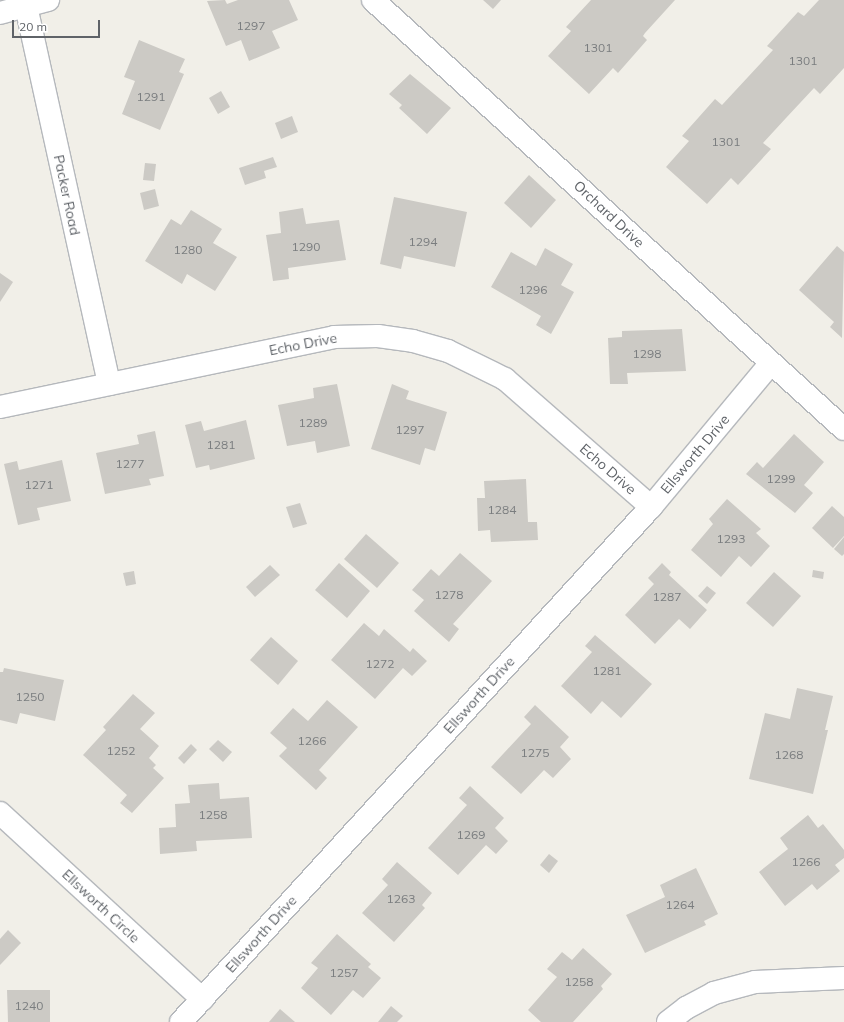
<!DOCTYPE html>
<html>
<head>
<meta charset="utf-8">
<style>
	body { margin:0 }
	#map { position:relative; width:844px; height:1022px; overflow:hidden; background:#f1efe8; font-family:Mulish,sans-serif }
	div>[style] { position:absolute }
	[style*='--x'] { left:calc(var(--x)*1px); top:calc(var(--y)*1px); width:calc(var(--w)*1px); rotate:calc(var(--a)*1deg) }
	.building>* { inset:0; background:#cccac5 }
	.roads { filter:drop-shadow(1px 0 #b5b8bc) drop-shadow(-1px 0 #b5b8bc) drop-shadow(0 1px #b5b8bc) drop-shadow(0 -1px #b5b8bc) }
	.street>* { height:22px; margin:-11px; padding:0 11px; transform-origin:11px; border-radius:11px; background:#fff }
	.secondary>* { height:22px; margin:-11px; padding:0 11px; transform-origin:11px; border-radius:11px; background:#fff }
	span { translate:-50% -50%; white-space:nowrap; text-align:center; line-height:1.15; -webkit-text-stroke:3px #fff; paint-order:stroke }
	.number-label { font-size:12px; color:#7a7d7f }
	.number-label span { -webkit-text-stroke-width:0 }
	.street-label { font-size:14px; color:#5f6368 }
	.scale { position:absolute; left:12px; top:20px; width:88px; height:18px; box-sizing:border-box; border:2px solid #5f6368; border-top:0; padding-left:5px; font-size:12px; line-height:14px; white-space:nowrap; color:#5f6368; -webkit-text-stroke:3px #fff; paint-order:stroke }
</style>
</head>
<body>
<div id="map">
	<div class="building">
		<div style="clip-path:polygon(225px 0,227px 4px,238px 0,289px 0,298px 20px,272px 31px,280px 48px,249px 61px,241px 40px,226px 46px,207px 1px)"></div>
		<div style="clip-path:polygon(483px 0,501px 0,493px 9px)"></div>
		<div style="clip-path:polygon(591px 0,675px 0,645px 33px,643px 36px,647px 40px,618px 73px,613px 68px,589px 94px,548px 56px,571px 31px,566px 27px)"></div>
		<div style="clip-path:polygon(819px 0,844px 0,844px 68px,820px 94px,814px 88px,786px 118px,763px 143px,771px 149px,738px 185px,731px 178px,707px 204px,666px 167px,689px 141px,682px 136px,715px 99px,722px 105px,773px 50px,767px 46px,798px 12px,804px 16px)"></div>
		<div style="clip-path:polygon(139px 40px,185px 59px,179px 72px,184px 74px,160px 130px,122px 114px,135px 81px,124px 77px)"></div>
		<div style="clip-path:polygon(410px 74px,451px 108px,427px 134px,399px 108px,402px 105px,389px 94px)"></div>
		<div style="clip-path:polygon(221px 91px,230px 107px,218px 114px,209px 98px)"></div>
		<div style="clip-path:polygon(292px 116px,298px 132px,281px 139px,275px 123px)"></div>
		<div style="clip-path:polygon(273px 157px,277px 167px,264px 171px,266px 178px,245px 185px,239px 168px)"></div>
		<div style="clip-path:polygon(145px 163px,156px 164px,154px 181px,143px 180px)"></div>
		<div style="clip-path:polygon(529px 175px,556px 200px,531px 228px,504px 203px)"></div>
		<div style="clip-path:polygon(155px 189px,159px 206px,144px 210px,140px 193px)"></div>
		<div style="clip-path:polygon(394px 197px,467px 212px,455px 267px,404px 256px,401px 269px,380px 264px)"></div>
		<div style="clip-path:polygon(303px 208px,306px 224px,339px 220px,346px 260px,288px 268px,289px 279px,273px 281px,266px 235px,281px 233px,279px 212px)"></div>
		<div style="clip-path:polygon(191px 210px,222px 229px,213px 243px,237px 257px,215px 291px,187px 274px,182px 284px,145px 261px,171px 219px,181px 225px)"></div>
		<div style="clip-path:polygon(837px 246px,844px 252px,842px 338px,830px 327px,834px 322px,799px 290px)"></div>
		<div style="clip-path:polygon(545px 248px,573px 264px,561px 285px,574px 292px,551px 334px,536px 325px,541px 316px,491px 287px,511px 252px,536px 266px)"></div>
		<div style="clip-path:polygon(0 273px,13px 282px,0 302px)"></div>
		<div style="clip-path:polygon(682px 329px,686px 371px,627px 373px,628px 384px,610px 384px,608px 338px,622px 337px,622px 331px)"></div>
		<div style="clip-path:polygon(337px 384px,350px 446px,317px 453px,315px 441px,287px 446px,278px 405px,314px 398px,313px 388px)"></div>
		<div style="clip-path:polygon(392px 384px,409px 391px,406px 399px,447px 412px,435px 451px,425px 448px,420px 465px,371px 449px)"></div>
		<div style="clip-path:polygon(246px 420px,255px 459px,210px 470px,209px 465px,196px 468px,185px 425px,201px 421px,204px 431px)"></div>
		<div style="clip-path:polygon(155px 431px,164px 476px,149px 479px,151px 485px,105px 494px,96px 453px,139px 444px,137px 435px)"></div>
		<div style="clip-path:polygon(794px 434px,824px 462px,804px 485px,813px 493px,795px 513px,746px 474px,757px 462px,763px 468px)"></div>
		<div style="clip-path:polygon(62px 460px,71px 501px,37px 508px,40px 520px,18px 525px,4px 464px,17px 461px,19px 470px)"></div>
		<div style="clip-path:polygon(526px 479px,528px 522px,537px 522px,538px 540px,491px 542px,490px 530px,478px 531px,477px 498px,485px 498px,484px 481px)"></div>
		<div style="clip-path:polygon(727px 499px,761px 529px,756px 533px,770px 546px,751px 567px,739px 556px,721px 577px,691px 550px,713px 524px,709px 519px)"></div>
		<div style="clip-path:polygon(300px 503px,307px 524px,293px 528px,286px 507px)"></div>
		<div style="clip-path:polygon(832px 506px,844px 517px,844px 536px,833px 548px,812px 528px)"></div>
		<div style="clip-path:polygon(366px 534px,399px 563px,377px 588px,344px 559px)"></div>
		<div style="clip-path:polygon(844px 537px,844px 554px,842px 556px,834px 549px)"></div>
		<div style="clip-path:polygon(460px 553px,492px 581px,453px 624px,459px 629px,449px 642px,414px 611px,424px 600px,412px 590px,431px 569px,439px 576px)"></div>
		<div style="clip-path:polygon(339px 563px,370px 591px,347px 618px,315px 590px)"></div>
		<div style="clip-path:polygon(662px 563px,671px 572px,669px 575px,707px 610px,690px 629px,679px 619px,655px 644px,625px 615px,654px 584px,648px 578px)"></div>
		<div style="clip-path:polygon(270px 565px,280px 575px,255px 597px,246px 587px)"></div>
		<div style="clip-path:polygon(813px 570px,824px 572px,823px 579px,812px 577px)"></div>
		<div style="clip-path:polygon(134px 571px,136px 584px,126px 586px,123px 573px)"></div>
		<div style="clip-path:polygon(774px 572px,801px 596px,773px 627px,746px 603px)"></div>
		<div style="clip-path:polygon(707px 586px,716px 593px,707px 604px,698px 596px)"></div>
		<div style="clip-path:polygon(364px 623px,379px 636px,384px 629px,410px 652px,413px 648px,427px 661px,412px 676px,403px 668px,375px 699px,331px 660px)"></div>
		<div style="clip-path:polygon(595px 635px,652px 684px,621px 718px,602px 701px,591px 714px,561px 686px,592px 652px,585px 646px)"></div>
		<div style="clip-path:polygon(271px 637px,298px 661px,278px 685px,250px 660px)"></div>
		<div style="clip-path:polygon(4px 668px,64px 680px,55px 721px,20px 713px,17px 724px,0 720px,0 672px,3px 672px)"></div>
		<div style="clip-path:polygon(797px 688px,833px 696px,825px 730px,828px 730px,813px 794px,749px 779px,765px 713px,790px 719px)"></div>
		<div style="clip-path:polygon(133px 694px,155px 713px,140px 729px,159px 746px,149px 758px,156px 765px,153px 768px,164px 778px,132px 813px,120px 803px,127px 795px,83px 755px,106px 730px,103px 727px)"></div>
		<div style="clip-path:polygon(327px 700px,358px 727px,319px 770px,327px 778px,316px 790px,279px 756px,287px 748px,270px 733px,293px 708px,308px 721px)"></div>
		<div style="clip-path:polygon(535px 705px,569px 737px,560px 747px,571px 759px,553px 778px,544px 770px,521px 794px,491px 767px,531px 724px,524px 717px)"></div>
		<div style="clip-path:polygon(218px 740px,232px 752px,223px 762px,209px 749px)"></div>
		<div style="clip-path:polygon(191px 744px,197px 750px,184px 764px,178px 758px)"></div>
		<div style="clip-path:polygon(219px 783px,220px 799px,249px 797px,252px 838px,196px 841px,197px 851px,160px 854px,159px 828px,176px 827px,175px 804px,190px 803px,188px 785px)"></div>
		<div style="clip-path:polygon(470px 786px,504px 818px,495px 828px,508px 841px,496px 854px,486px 845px,458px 875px,428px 848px,467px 805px,459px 798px)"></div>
		<div style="clip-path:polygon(808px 815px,818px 828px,823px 824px,844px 850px,844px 858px,835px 865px,840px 871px,817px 890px,812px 884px,785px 906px,759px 872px,788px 849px,780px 838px)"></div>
		<div style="clip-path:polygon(549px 854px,558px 861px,549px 873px,540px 865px)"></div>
		<div style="clip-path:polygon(397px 862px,432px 893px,422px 905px,425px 908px,394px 942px,362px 913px,388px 885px,382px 879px)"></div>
		<div style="clip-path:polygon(696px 868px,718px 914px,704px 921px,706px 925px,645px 953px,626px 915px,665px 897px,660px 885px)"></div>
		<div style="clip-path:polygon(8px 930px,21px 943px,0 965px,0 939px)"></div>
		<div style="clip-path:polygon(337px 934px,371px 964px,368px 967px,381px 978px,363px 998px,353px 990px,331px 1015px,301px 988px,318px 968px,311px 963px)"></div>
		<div style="clip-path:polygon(583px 948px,612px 974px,601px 986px,603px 989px,573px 1022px,541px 1022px,528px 1010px,557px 977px,547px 969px,562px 952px,572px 960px)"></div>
		<div style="clip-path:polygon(7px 990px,50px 990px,50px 1022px,8px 1022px)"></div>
		<div style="clip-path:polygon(391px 1006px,403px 1016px,397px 1022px,378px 1022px)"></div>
		<div style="clip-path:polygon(280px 1009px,295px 1022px,269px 1022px)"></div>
	</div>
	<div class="roads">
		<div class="street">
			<div style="--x:373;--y:0;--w:637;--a:42.33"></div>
			<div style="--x:26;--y:6;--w:387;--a:77.6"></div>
			<div style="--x:0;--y:407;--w:341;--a:-11.8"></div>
			<div style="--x:334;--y:337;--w:44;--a:-1.3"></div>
			<div style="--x:378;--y:336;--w:35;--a:8"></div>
			<div style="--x:413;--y:341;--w:36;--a:16"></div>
			<div style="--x:448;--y:351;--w:64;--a:26.2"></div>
			<div style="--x:505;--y:379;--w:194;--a:41.2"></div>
			<div style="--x:0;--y:813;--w:275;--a:42.6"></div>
			<div style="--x:181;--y:1022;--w:697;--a:-47.62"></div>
			<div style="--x:651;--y:507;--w:187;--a:-50.2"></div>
			<div style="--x:668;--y:1022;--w:23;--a:-38"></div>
			<div style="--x:686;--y:1008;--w:32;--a:-28"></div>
			<div style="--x:714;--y:993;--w:42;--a:-15"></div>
			<div style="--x:755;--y:982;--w:89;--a:-2.6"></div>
		</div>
		<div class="secondary">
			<div style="--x:0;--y:13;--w:50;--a:-15.2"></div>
		</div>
	</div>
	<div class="number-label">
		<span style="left:251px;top:26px">1297</span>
		<span style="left:598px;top:48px">1301</span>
		<span style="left:803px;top:61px">1301</span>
		<span style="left:151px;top:97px">1291</span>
		<span style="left:726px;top:142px">1301</span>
		<span style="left:423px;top:242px">1294</span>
		<span style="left:306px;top:247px">1290</span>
		<span style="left:188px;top:250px">1280</span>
		<span style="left:533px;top:290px">1296</span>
		<span style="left:647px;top:354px">1298</span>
		<span style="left:313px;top:423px">1289</span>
		<span style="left:410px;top:430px">1297</span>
		<span style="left:221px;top:445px">1281</span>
		<span style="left:130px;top:464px">1277</span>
		<span style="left:781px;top:479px">1299</span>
		<span style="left:39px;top:485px">1271</span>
		<span style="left:502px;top:510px">1284</span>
		<span style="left:731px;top:539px">1293</span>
		<span style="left:449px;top:595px">1278</span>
		<span style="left:667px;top:597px">1287</span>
		<span style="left:380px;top:664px">1272</span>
		<span style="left:607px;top:671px">1281</span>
		<span style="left:30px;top:697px">1250</span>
		<span style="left:312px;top:741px">1266</span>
		<span style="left:121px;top:751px">1252</span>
		<span style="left:535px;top:753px">1275</span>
		<span style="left:789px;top:755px">1268</span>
		<span style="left:213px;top:815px">1258</span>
		<span style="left:471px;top:835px">1269</span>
		<span style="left:806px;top:862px">1266</span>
		<span style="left:401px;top:899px">1263</span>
		<span style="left:680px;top:905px">1264</span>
		<span style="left:344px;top:973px">1257</span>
		<span style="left:579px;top:982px">1258</span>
		<span style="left:29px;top:1006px">1240</span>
	</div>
	<div class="street-label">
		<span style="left:67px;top:195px;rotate:78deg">Packer Road</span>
		<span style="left:609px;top:214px;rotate:43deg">Orchard Drive</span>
		<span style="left:303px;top:344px;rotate:-11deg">Echo Drive</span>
		<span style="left:695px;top:454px;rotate:-50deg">Ellsworth Drive</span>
		<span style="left:608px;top:469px;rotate:41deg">Echo Drive</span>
		<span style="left:479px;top:695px;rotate:-48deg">Ellsworth Drive</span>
		<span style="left:101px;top:906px;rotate:43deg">Ellsworth Circle</span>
		<span style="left:261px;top:934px;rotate:-48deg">Ellsworth Drive</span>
	</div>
	<div class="scale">20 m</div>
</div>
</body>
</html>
